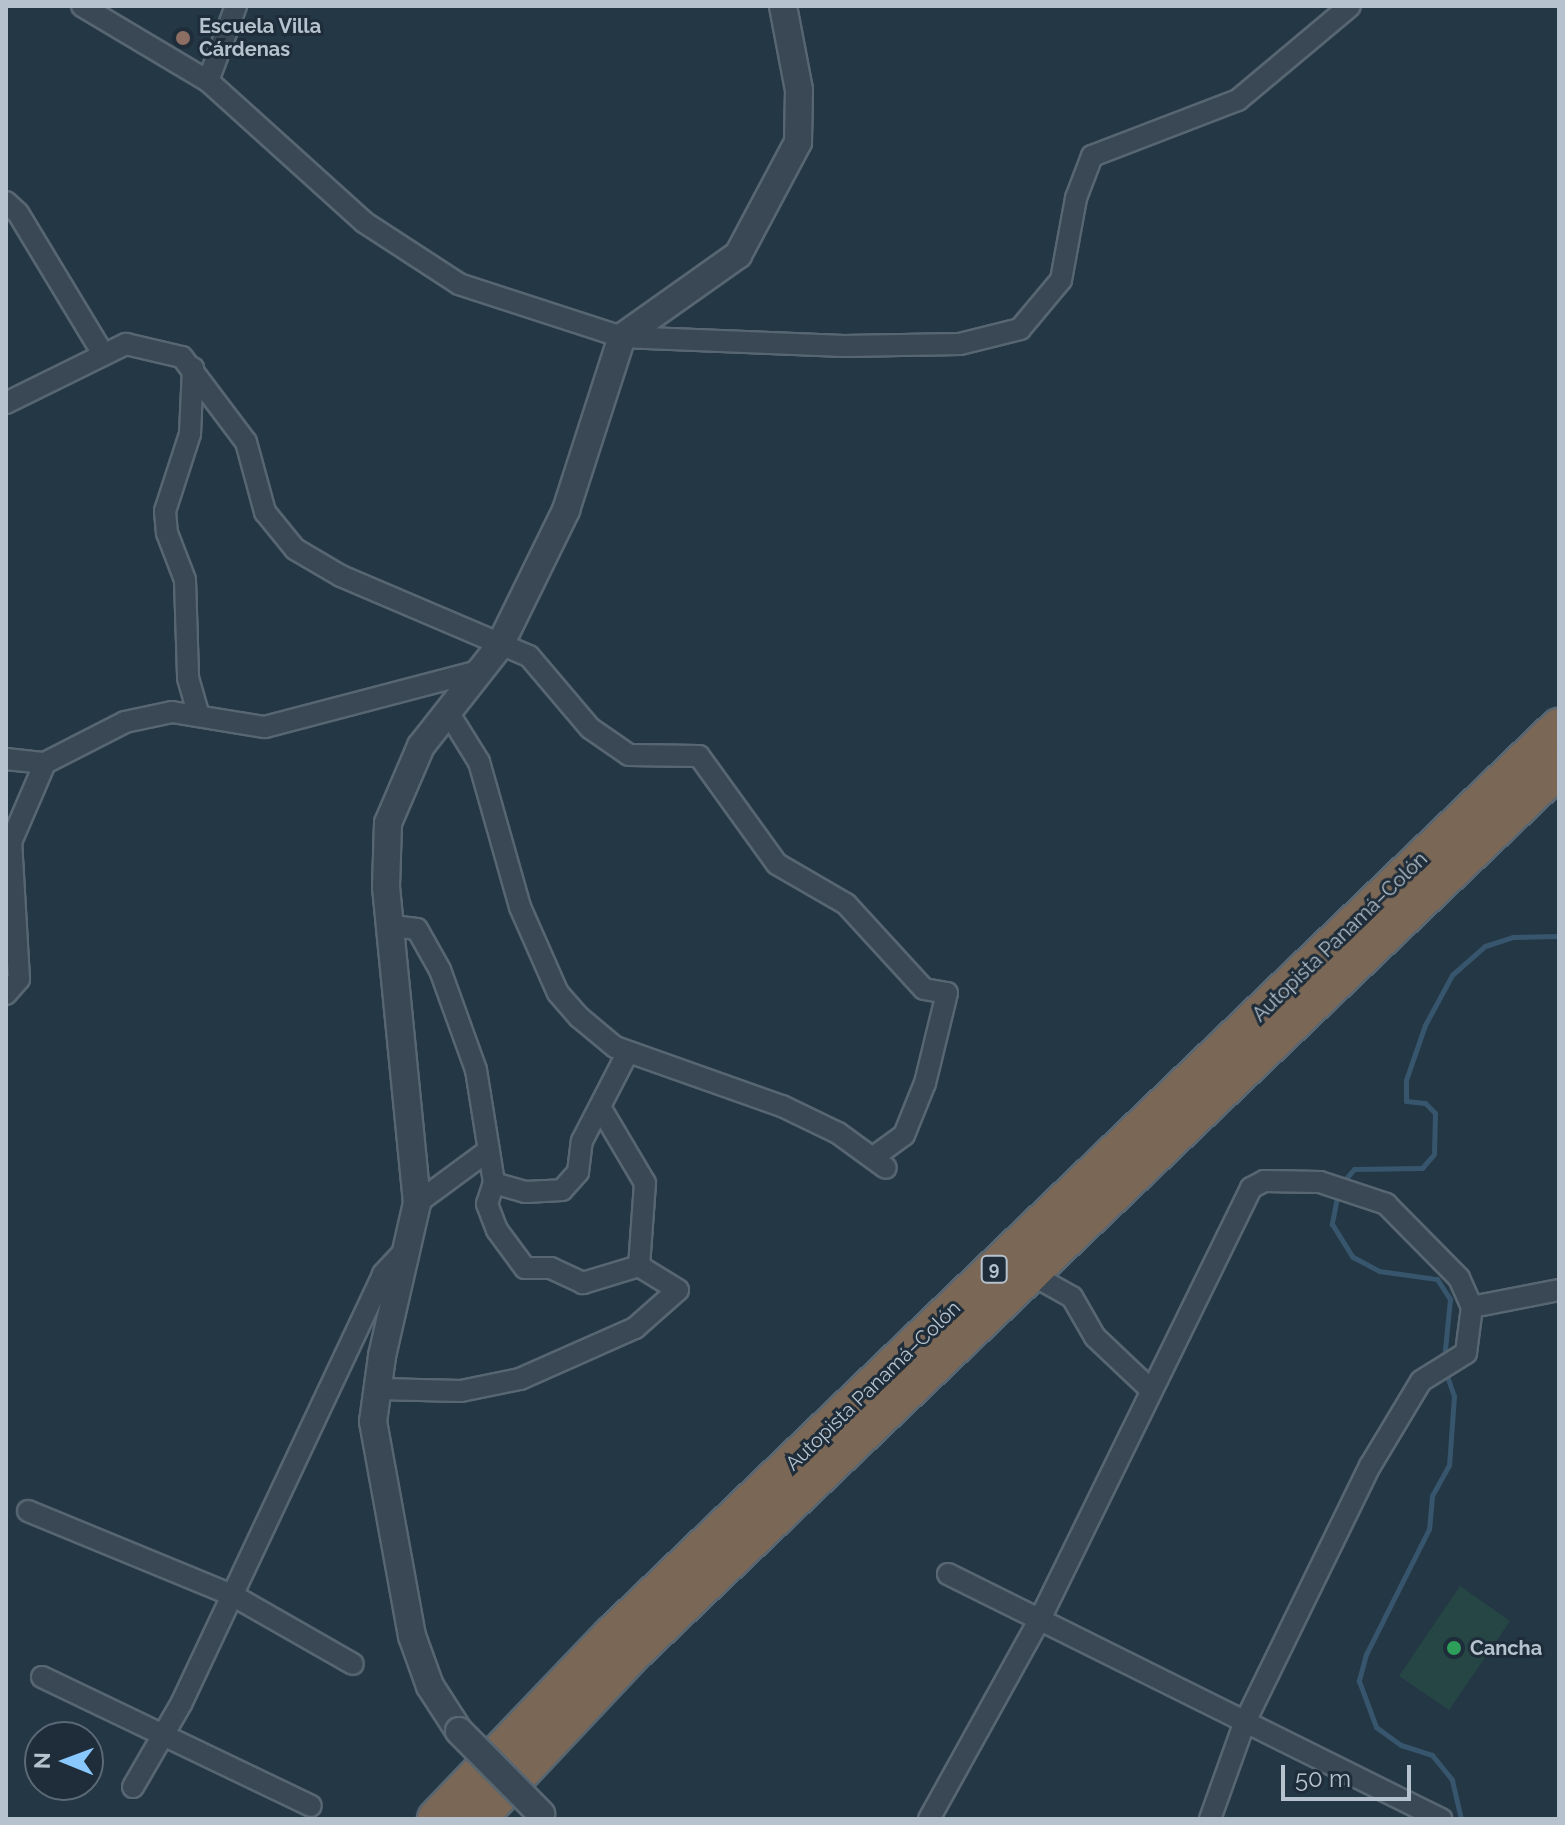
<!DOCTYPE html>
<html>
<head>
<meta charset="utf-8">
<style>
	body { margin:0 }
	#map { position:relative; width:1565px; height:1825px; overflow:hidden; background:#243745; font-family:Raleway,sans-serif }
	div>[style] { position:absolute }
	[style*='--x'] { left:calc(var(--x)*1px); top:calc(var(--y)*1px); width:calc(var(--w)*1px); rotate:calc(var(--a)*1deg) }
	.green>* { inset:0; background:#264645 }
	.stream>* { height:5px; margin:-2.5px; padding:0 2.5px; transform-origin:2.5px; border-radius:2.5px; background:#37566d }
	.roads { filter:drop-shadow(2px 0 #576671) drop-shadow(-2px 0 #576671) drop-shadow(0 2px #576671) drop-shadow(0 -2px #576671) }
	.minor>* { height:20px; margin:-10px; padding:0 10px; transform-origin:10px; border-radius:10px; background:#394854 }
	.tertiary>* { height:26px; margin:-13px; padding:0 13px; transform-origin:13px; border-radius:13px; background:#394854 }
	.motorway>* { height:38px; margin:-19px; padding:0 19px; transform-origin:19px; border-radius:19px; background:#7b6755 }
	.bridges { filter:drop-shadow(2px 0 #576671) drop-shadow(-2px 0 #576671) drop-shadow(0 2px #576671) drop-shadow(0 -2px #576671) }
	.tertiary-bridge>* { height:26px; margin:-13px; padding:0 13px; transform-origin:13px; border-radius:13px; background:#394854 }
	.dots>* { width:22px; height:22px; translate:-50% -50%; box-sizing:border-box; border:4px solid #1e2d39; border-radius:50% }
	span { translate:-50% -50%; white-space:nowrap; text-align:center; line-height:1.15; -webkit-text-stroke:6px #1e2d39; paint-order:stroke }
	.shield-label span { padding:2px 6px; background:#1e2d39; border:2px solid; border-radius:6px; -webkit-text-stroke-width:0 }
	.shield-label { font-size:18px; color:#b6c3ce; font-weight:700 }
	.poi-label { font-size:20px; color:#b6c3ce; font-weight:700 }
	.left { translate:0 -50%; text-align:left }
	.street-label { font-size:20px; color:#b6c3ce }
	.frame { position:absolute; inset:0; border:8px solid #b6c3ce; pointer-events:none }
	.north { position:absolute; left:24px; top:1721px; width:80px; height:80px; box-sizing:border-box; background:#1e2d39; border:2px solid #5b6975; border-radius:50%; rotate:271deg; font-size:22px; font-weight:700; line-height:32px; text-align:center; color:#b6c3ce }
	.north::after { content:''; display:block; margin:auto; width:28px; height:36px; background:#8ac9ff; clip-path:polygon(50% 0,100% 100%,50% 72%,0 100%) }
	.scale { position:absolute; left:1281px; top:1765px; width:130px; height:36px; box-sizing:border-box; border:4px solid #b6c3ce; border-top:0; padding-left:10px; font-size:24px; line-height:28px; white-space:nowrap; color:#b6c3ce; -webkit-text-stroke:6px #1e2d39; paint-order:stroke }
</style>
</head>
<body>
<div id="map">
	<div class="green">
		<div style="clip-path:polygon(1460px 1586px,1510px 1621px,1449px 1710px,1399px 1676px)"></div>
	</div>
	<div class="stream">
		<div style="--x:1342;--y:1183;--w:18;--a:-49"></div>
		<div style="--x:1354;--y:1169;--w:68;--a:-0.8"></div>
		<div style="--x:1422;--y:1168;--w:18;--a:-49"></div>
		<div style="--x:1434;--y:1154;--w:41;--a:-88.6"></div>
		<div style="--x:1435;--y:1113;--w:14;--a:-135"></div>
		<div style="--x:1425;--y:1103;--w:19;--a:-174"></div>
		<div style="--x:1406;--y:1101;--w:21;--a:-90"></div>
		<div style="--x:1406;--y:1080;--w:58;--a:-70.9"></div>
		<div style="--x:1425;--y:1025;--w:57;--a:-61.6"></div>
		<div style="--x:1452;--y:975;--w:44;--a:-41.3"></div>
		<div style="--x:1485;--y:946;--w:29;--a:-18"></div>
		<div style="--x:1513;--y:937;--w:46;--a:-1.2"></div>
		<div style="--x:1338;--y:1192;--w:33;--a:101"></div>
		<div style="--x:1332;--y:1224;--w:39;--a:58"></div>
		<div style="--x:1353;--y:1257;--w:30;--a:28"></div>
		<div style="--x:1379;--y:1271;--w:59;--a:7.9"></div>
		<div style="--x:1437;--y:1279;--w:24;--a:57"></div>
		<div style="--x:1450;--y:1299;--w:60;--a:95.7"></div>
		<div style="--x:1446;--y:1373;--w:24;--a:71"></div>
		<div style="--x:1454;--y:1396;--w:69;--a:94.1"></div>
		<div style="--x:1449;--y:1465;--w:35;--a:119"></div>
		<div style="--x:1432;--y:1496;--w:33;--a:95"></div>
		<div style="--x:1429;--y:1529;--w:140;--a:116.7"></div>
		<div style="--x:1366;--y:1654;--w:28;--a:105"></div>
		<div style="--x:1359;--y:1681;--w:49;--a:69.7"></div>
		<div style="--x:1376;--y:1727;--w:31;--a:36"></div>
		<div style="--x:1401;--y:1745;--w:33;--a:18"></div>
		<div style="--x:1432;--y:1755;--w:32;--a:51"></div>
		<div style="--x:1452;--y:1780;--w:40;--a:77"></div>
	</div>
	<div class="roads">
		<div class="minor">
			<div style="--x:82;--y:6;--w:147;--a:30.8"></div>
			<div style="--x:208;--y:81;--w:210;--a:42.1"></div>
			<div style="--x:364;--y:222;--w:113;--a:33.1"></div>
			<div style="--x:459;--y:284;--w:171;--a:18"></div>
			<div style="--x:622;--y:337;--w:222;--a:2.3"></div>
			<div style="--x:844;--y:346;--w:116;--a:-1"></div>
			<div style="--x:960;--y:344;--w:62;--a:-14"></div>
			<div style="--x:1020;--y:329;--w:64;--a:-50.1"></div>
			<div style="--x:1061;--y:280;--w:83;--a:-79.6"></div>
			<div style="--x:1076;--y:198;--w:45;--a:-69.1"></div>
			<div style="--x:1092;--y:156;--w:156;--a:-21"></div>
			<div style="--x:1238;--y:100;--w:146;--a:-40"></div>
			<div style="--x:208;--y:81;--w:80;--a:-69.5"></div>
			<div style="--x:6;--y:202;--w:16;--a:43"></div>
			<div style="--x:18;--y:213;--w:165;--a:58.9"></div>
			<div style="--x:193;--y:368;--w:66;--a:92.6"></div>
			<div style="--x:190;--y:434;--w:81;--a:108"></div>
			<div style="--x:165;--y:511;--w:22;--a:85"></div>
			<div style="--x:167;--y:533;--w:50;--a:69"></div>
			<div style="--x:185;--y:580;--w:98;--a:88.2"></div>
			<div style="--x:188;--y:678;--w:36;--a:74"></div>
			<div style="--x:6;--y:403;--w:134;--a:-26.2"></div>
			<div style="--x:126;--y:344;--w:57;--a:13.1"></div>
			<div style="--x:182;--y:357;--w:106;--a:53"></div>
			<div style="--x:246;--y:442;--w:73;--a:74.8"></div>
			<div style="--x:265;--y:512;--w:48;--a:51"></div>
			<div style="--x:295;--y:549;--w:53;--a:30.4"></div>
			<div style="--x:341;--y:576;--w:204;--a:23.1"></div>
			<div style="--x:529;--y:656;--w:94;--a:49.7"></div>
			<div style="--x:590;--y:728;--w:47;--a:34.7"></div>
			<div style="--x:629;--y:755;--w:70;--a:0.8"></div>
			<div style="--x:699;--y:756;--w:133;--a:54.2"></div>
			<div style="--x:777;--y:864;--w:80;--a:30.1"></div>
			<div style="--x:846;--y:904;--w:115;--a:47.5"></div>
			<div style="--x:924;--y:989;--w:23;--a:10"></div>
			<div style="--x:947;--y:993;--w:93;--a:103.7"></div>
			<div style="--x:925;--y:1083;--w:56;--a:112"></div>
			<div style="--x:904;--y:1135;--w:39;--a:144"></div>
			<div style="--x:448;--y:712;--w:59;--a:58.2"></div>
			<div style="--x:479;--y:762;--w:151;--a:74.2"></div>
			<div style="--x:520;--y:907;--w:94;--a:66.2"></div>
			<div style="--x:558;--y:993;--w:32;--a:49"></div>
			<div style="--x:579;--y:1017;--w:47;--a:39.8"></div>
			<div style="--x:615;--y:1047;--w:177;--a:19.5"></div>
			<div style="--x:782;--y:1106;--w:62;--a:25.7"></div>
			<div style="--x:838;--y:1133;--w:59;--a:36.1"></div>
			<div style="--x:6;--y:759;--w:39;--a:6"></div>
			<div style="--x:45;--y:763;--w:90;--a:-27.1"></div>
			<div style="--x:125;--y:722;--w:48;--a:-12"></div>
			<div style="--x:172;--y:712;--w:94;--a:9.2"></div>
			<div style="--x:265;--y:727;--w:221;--a:-14.7"></div>
			<div style="--x:392;--y:926;--w:25;--a:7"></div>
			<div style="--x:417;--y:929;--w:47;--a:60.7"></div>
			<div style="--x:440;--y:970;--w:106;--a:70.2"></div>
			<div style="--x:476;--y:1070;--w:114;--a:80.9"></div>
			<div style="--x:494;--y:1183;--w:33;--a:16"></div>
			<div style="--x:526;--y:1192;--w:36;--a:-3"></div>
			<div style="--x:562;--y:1190;--w:24;--a:-48"></div>
			<div style="--x:578;--y:1172;--w:31;--a:-83"></div>
			<div style="--x:582;--y:1141;--w:100;--a:-62.7"></div>
			<div style="--x:6;--y:994;--w:20;--a:-49"></div>
			<div style="--x:19;--y:979;--w:137;--a:-93.3"></div>
			<div style="--x:11;--y:842;--w:86;--a:-66.7"></div>
			<div style="--x:600;--y:1107;--w:88;--a:59.4"></div>
			<div style="--x:645;--y:1183;--w:83;--a:94.1"></div>
			<div style="--x:417;--y:1203;--w:89;--a:-36.4"></div>
			<div style="--x:1029;--y:1273;--w:49;--a:29.2"></div>
			<div style="--x:1072;--y:1297;--w:46;--a:60.1"></div>
			<div style="--x:1095;--y:1337;--w:77;--a:43.4"></div>
			<div style="--x:378;--y:1389;--w:83;--a:1.4"></div>
			<div style="--x:461;--y:1391;--w:60;--a:-11.5"></div>
			<div style="--x:520;--y:1379;--w:126;--a:-23.9"></div>
			<div style="--x:635;--y:1328;--w:57;--a:-41.5"></div>
			<div style="--x:678;--y:1290;--w:46;--a:-148.4"></div>
			<div style="--x:639;--y:1266;--w:59;--a:163.1"></div>
			<div style="--x:583;--y:1283;--w:35;--a:-155"></div>
			<div style="--x:551;--y:1268;--w:26;--a:180"></div>
			<div style="--x:525;--y:1268;--w:47;--a:-126.4"></div>
			<div style="--x:497;--y:1230;--w:28;--a:-111"></div>
			<div style="--x:487;--y:1204;--w:22;--a:-72"></div>
			<div style="--x:28;--y:1511;--w:221;--a:22.4"></div>
			<div style="--x:232;--y:1595;--w:139;--a:29.7"></div>
			<div style="--x:948;--y:1574;--w:551;--a:26.43"></div>
			<div style="--x:42;--y:1677;--w:298;--a:25.6"></div>
			<div style="--x:133;--y:1787;--w:98;--a:-60"></div>
			<div style="--x:182;--y:1702;--w:473;--a:-64.8"></div>
			<div style="--x:383;--y:1274;--w:33;--a:-47"></div>
			<div style="--x:929;--y:1819;--w:231;--a:-61"></div>
			<div style="--x:1041;--y:1617;--w:478;--a:-63.9"></div>
			<div style="--x:1251;--y:1188;--w:15;--a:-28"></div>
			<div style="--x:1264;--y:1181;--w:56;--a:1"></div>
			<div style="--x:1320;--y:1182;--w:70;--a:18.4"></div>
			<div style="--x:1386;--y:1204;--w:104;--a:45.4"></div>
			<div style="--x:1459;--y:1278;--w:32;--a:66"></div>
			<div style="--x:1210;--y:1819;--w:101;--a:-70.3"></div>
			<div style="--x:1244;--y:1724;--w:287;--a:-64"></div>
			<div style="--x:1370;--y:1466;--w:99;--a:-59"></div>
			<div style="--x:1421;--y:1381;--w:53;--a:-31.9"></div>
			<div style="--x:1466;--y:1353;--w:46;--a:-82.6"></div>
			<div style="--x:1472;--y:1307;--w:89;--a:-11.1"></div>
		</div>
		<div class="tertiary">
			<div style="--x:459;--y:1731;--w:54;--a:-122.8"></div>
			<div style="--x:430;--y:1686;--w:53;--a:-109.8"></div>
			<div style="--x:412;--y:1636;--w:218;--a:-100.3"></div>
			<div style="--x:373;--y:1422;--w:67;--a:-82.2"></div>
			<div style="--x:382;--y:1356;--w:157;--a:-77.1"></div>
			<div style="--x:417;--y:1203;--w:318;--a:-95.6"></div>
			<div style="--x:386;--y:887;--w:64;--a:-88.2"></div>
			<div style="--x:388;--y:823;--w:84;--a:-66.8"></div>
			<div style="--x:421;--y:746;--w:126;--a:-51.8"></div>
			<div style="--x:499;--y:647;--w:153;--a:-63.9"></div>
			<div style="--x:566;--y:510;--w:182;--a:-72.1"></div>
			<div style="--x:622;--y:337;--w:142;--a:-35.3"></div>
			<div style="--x:738;--y:255;--w:128;--a:-62"></div>
			<div style="--x:798;--y:142;--w:52;--a:-88.9"></div>
			<div style="--x:799;--y:90;--w:86;--a:-100.8"></div>
		</div>
		<div class="motorway">
			<div style="--x:437;--y:1819;--w:255;--a:-46.3"></div>
			<div style="--x:613;--y:1635;--w:1311;--a:-43.79"></div>
			<div style="--x:476;--y:1819;--w:228;--a:-46.8"></div>
			<div style="--x:632;--y:1653;--w:1282;--a:-43.7"></div>
		</div>
	</div>
	<div class="bridges">
		<div class="tertiary-bridge">
			<div style="--x:459;--y:1731;--w:117;--a:45.3"></div>
		</div>
	</div>
	<div class="dots">
		<div style="left:183px;top:38px;background:#8d6e63"></div>
		<div style="left:1454px;top:1648px;background:#2e9e5b"></div>
	</div>
	<div class="shield-label">
		<span style="left:994px;top:1269px">9</span>
	</div>
	<div class="poi-label">
		<span class="left" style="left:199px;top:38px">Escuela Villa<br>Cárdenas</span>
		<span class="left" style="left:1470px;top:1648px">Cancha</span>
	</div>
	<div class="street-label">
		<span style="left:1340px;top:937px;rotate:-44deg">Autopista Panamá–Colón</span>
		<span style="left:873px;top:1386px;rotate:-44deg">Autopista Panamá–Colón</span>
	</div>
	<div class="frame"></div>
	<div class="north">N</div>
	<div class="scale">50 m</div>
</div>
</body>
</html>
